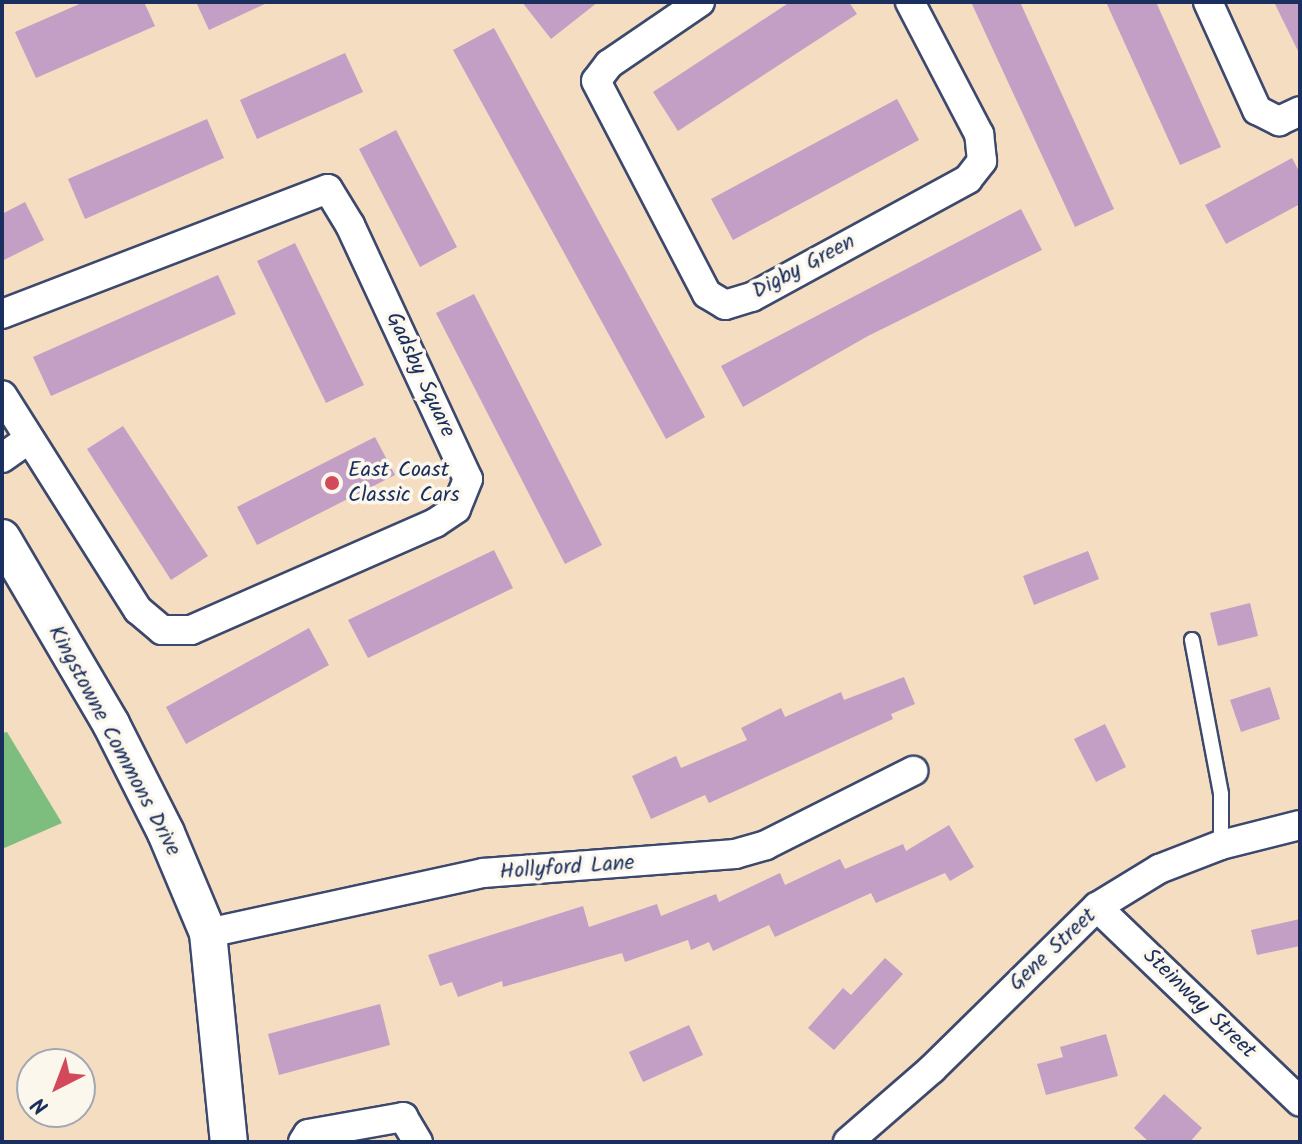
<!DOCTYPE html>
<html>
<head>
<meta charset="utf-8">
<style>
	body { margin:0 }
	#map { position:relative; width:1302px; height:1144px; overflow:hidden; background:#f5ddc2; font-family:Kalam,sans-serif }
	div>[style] { position:absolute }
	[style*='--x'] { left:calc(var(--x)*1px); top:calc(var(--y)*1px); width:calc(var(--w)*1px); rotate:calc(var(--a)*1deg) }
	.forest>* { inset:0; background:#7dbe7f }
	.building>* { inset:0; background:#c39ec5 }
	.roads { filter:drop-shadow(2px 0 #3c496d) drop-shadow(-2px 0 #3c496d) drop-shadow(0 2px #3c496d) drop-shadow(0 -2px #3c496d) }
	.service>* { height:14px; margin:-7px; padding:0 7px; transform-origin:7px; border-radius:7px; background:#fff }
	.minor>* { height:28px; margin:-14px; padding:0 14px; transform-origin:14px; border-radius:14px; background:#fff }
	.tertiary>* { height:36px; margin:-18px; padding:0 18px; transform-origin:18px; border-radius:18px; background:#fff }
	.dots>* { width:22px; height:22px; translate:-50% -50%; box-sizing:border-box; border:4px solid #fbf7ec; border-radius:50% }
	span { translate:-50% -50%; white-space:nowrap; text-align:center; line-height:1.15; -webkit-text-stroke:7px #fbf7ec; paint-order:stroke }
	.street-label { font-size:22px; color:#1b2f5e }
	.poi-label { font-size:22px; color:#1b2f5e }
	.left { translate:0 -50%; text-align:left }
	.frame { position:absolute; inset:0; border:4px solid #1b2f5e; pointer-events:none }
	.north { position:absolute; left:16px; top:1048px; width:80px; height:80px; box-sizing:border-box; background:#fbf7ec; border:2px solid #a1a7b3; border-radius:50%; rotate:222deg; font-size:22px; font-weight:700; line-height:32px; text-align:center; color:#1b2f5e }
	.north::after { content:''; display:block; margin:auto; width:28px; height:36px; background:#d1495b; clip-path:polygon(50% 0,100% 100%,50% 72%,0 100%) }
</style>
</head>
<body>
<div id="map">
	<div class="forest">
		<div style="clip-path:polygon(7px 732px,62px 823px,2px 849px,2px 733px)"></div>
	</div>
	<div class="building">
		<div style="clip-path:polygon(84px 2px,144px 2px,155px 26px,36px 78px,15px 32px)"></div>
		<div style="clip-path:polygon(196px 2px,269px 2px,209px 30px)"></div>
		<div style="clip-path:polygon(522px 2px,598px 2px,551px 39px)"></div>
		<div style="clip-path:polygon(790px 2px,849px 2px,857px 14px,678px 131px,653px 92px)"></div>
		<div style="clip-path:polygon(971px 2px,1020px 2px,1114px 209px,1075px 227px)"></div>
		<div style="clip-path:polygon(1106px 2px,1156px 2px,1221px 147px,1180px 165px)"></div>
		<div style="clip-path:polygon(1274px 2px,1300px 2px,1300px 55px)"></div>
		<div style="clip-path:polygon(494px 28px,705px 417px,666px 439px,453px 50px)"></div>
		<div style="clip-path:polygon(345px 53px,363px 92px,257px 139px,240px 100px)"></div>
		<div style="clip-path:polygon(897px 99px,919px 140px,733px 240px,711px 199px)"></div>
		<div style="clip-path:polygon(207px 119px,224px 158px,85px 219px,68px 179px)"></div>
		<div style="clip-path:polygon(396px 130px,457px 247px,420px 267px,359px 149px)"></div>
		<div style="clip-path:polygon(1292px 158px,1300px 173px,1300px 204px,1226px 244px,1205px 205px)"></div>
		<div style="clip-path:polygon(25px 202px,44px 240px,2px 261px,2px 214px)"></div>
		<div style="clip-path:polygon(1021px 209px,1042px 250px,868px 336px,743px 407px,721px 366px)"></div>
		<div style="clip-path:polygon(295px 243px,364px 385px,326px 403px,257px 261px)"></div>
		<div style="clip-path:polygon(218px 275px,236px 314px,51px 396px,33px 357px)"></div>
		<div style="clip-path:polygon(474px 294px,602px 545px,565px 564px,436px 313px)"></div>
		<div style="clip-path:polygon(123px 426px,208px 556px,171px 580px,87px 449px)"></div>
		<div style="clip-path:polygon(375px 437px,395px 475px,257px 545px,237px 507px)"></div>
		<div style="clip-path:polygon(494px 550px,513px 588px,368px 658px,348px 620px)"></div>
		<div style="clip-path:polygon(1088px 551px,1099px 579px,1034px 605px,1023px 576px)"></div>
		<div style="clip-path:polygon(1250px 603px,1258px 636px,1218px 646px,1210px 613px)"></div>
		<div style="clip-path:polygon(309px 628px,329px 665px,186px 744px,166px 707px)"></div>
		<div style="clip-path:polygon(904px 677px,915px 704px,891px 714px,893px 719px,709px 803px,705px 795px,651px 819px,632px 776px,676px 756px,681px 768px,747px 740px,741px 728px,781px 708px,785px 717px,841px 692px,844px 700px)"></div>
		<div style="clip-path:polygon(1270px 687px,1280px 719px,1241px 732px,1230px 700px)"></div>
		<div style="clip-path:polygon(1105px 724px,1126px 767px,1096px 782px,1074px 739px)"></div>
		<div style="clip-path:polygon(949px 825px,974px 867px,950px 881px,945px 873px,876px 903px,871px 893px,775px 937px,769px 925px,713px 951px,709px 942px,691px 950px,688px 940px,625px 962px,622px 953px,503px 987px,502px 981px,458px 997px,452px 982px,440px 986px,428px 955px,583px 906px,589px 927px,657px 904px,661px 916px,716px 894px,719px 902px,780px 873px,785px 885px,840px 859px,845px 869px,903px 844px,906px 851px)"></div>
		<div style="clip-path:polygon(1300px 919px,1300px 946px,1257px 955px,1251px 930px)"></div>
		<div style="clip-path:polygon(885px 958px,903px 974px,834px 1050px,808px 1028px,843px 988px,851px 995px)"></div>
		<div style="clip-path:polygon(380px 1004px,390px 1045px,279px 1075px,268px 1034px)"></div>
		<div style="clip-path:polygon(689px 1025px,703px 1055px,643px 1082px,629px 1052px)"></div>
		<div style="clip-path:polygon(1106px 1034px,1118px 1076px,1046px 1095px,1037px 1064px,1063px 1057px,1060px 1047px)"></div>
		<div style="clip-path:polygon(1164px 1094px,1202px 1128px,1190px 1142px,1149px 1142px,1134px 1128px)"></div>
	</div>
	<div class="roads">
		<div class="service">
			<div style="--x:1192;--y:640;--w:157;--a:79.3"></div>
			<div style="--x:1221;--y:794;--w:51;--a:90"></div>
		</div>
		<div class="minor">
			<div style="--x:700;--y:2;--w:110;--a:145.7"></div>
			<div style="--x:609;--y:64;--w:21;--a:127"></div>
			<div style="--x:596;--y:81;--w:240;--a:62.5"></div>
			<div style="--x:707;--y:294;--w:21;--a:31"></div>
			<div style="--x:725;--y:305;--w:28;--a:-17"></div>
			<div style="--x:752;--y:297;--w:246;--a:-28.6"></div>
			<div style="--x:968;--y:179;--w:23;--a:-52"></div>
			<div style="--x:982;--y:161;--w:27;--a:-96"></div>
			<div style="--x:979;--y:134;--w:149;--a:-117.6"></div>
			<div style="--x:1208;--y:2;--w:119;--a:65.6"></div>
			<div style="--x:1257;--y:110;--w:25;--a:27"></div>
			<div style="--x:1279;--y:121;--w:23;--a:-25"></div>
			<div style="--x:2;--y:314;--w:349;--a:-21"></div>
			<div style="--x:328;--y:189;--w:42;--a:58.6"></div>
			<div style="--x:350;--y:225;--w:280;--a:65.1"></div>
			<div style="--x:468;--y:479;--w:32;--a:112"></div>
			<div style="--x:456;--y:509;--w:25;--a:146"></div>
			<div style="--x:435;--y:523;--w:266;--a:156.3"></div>
			<div style="--x:191;--y:630;--w:29;--a:180"></div>
			<div style="--x:162;--y:630;--w:31;--a:-140"></div>
			<div style="--x:138;--y:610;--w:254;--a:-122.3"></div>
			<div style="--x:2;--y:458;--w:33;--a:-35"></div>
			<div style="--x:1097;--y:907;--w:281;--a:43.8"></div>
			<div style="--x:208;--y:933;--w:281;--a:-12.3"></div>
			<div style="--x:483;--y:873;--w:253;--a:-4.3"></div>
			<div style="--x:735;--y:854;--w:32;--a:-16"></div>
			<div style="--x:766;--y:845;--w:165;--a:-26.7"></div>
			<div style="--x:303;--y:1142;--w:9;--a:-58"></div>
			<div style="--x:308;--y:1134;--w:97;--a:-10.1"></div>
			<div style="--x:403;--y:1117;--w:29;--a:59"></div>
			<div style="--x:848;--y:1142;--w:111;--a:-41"></div>
			<div style="--x:932;--y:1069;--w:231;--a:-44.5"></div>
			<div style="--x:1097;--y:907;--w:73;--a:-31.5"></div>
			<div style="--x:1159;--y:869;--w:66;--a:-21.2"></div>
			<div style="--x:1221;--y:845;--w:81;--a:-14.2"></div>
		</div>
		<div class="tertiary">
			<div style="--x:2;--y:538;--w:216;--a:59.6"></div>
			<div style="--x:111;--y:724;--w:122;--a:63.2"></div>
			<div style="--x:166;--y:833;--w:108;--a:67.2"></div>
			<div style="--x:208;--y:933;--w:210;--a:84.3"></div>
		</div>
	</div>
	<div class="dots">
		<div style="left:332px;top:483px;background:#d1495b"></div>
	</div>
	<div class="street-label">
		<span style="left:804px;top:267px;rotate:-28deg">Digby Green</span>
		<span style="left:420px;top:375px;rotate:65deg">Gadsby Square</span>
		<span style="left:114px;top:741px;rotate:62deg">Kingstowne Commons Drive</span>
		<span style="left:567px;top:868px;rotate:-4deg">Hollyford Lane</span>
		<span style="left:1053px;top:950px;rotate:-43deg">Gene Street</span>
		<span style="left:1199px;top:1004px;rotate:44deg">Steinway Street</span>
	</div>
	<div class="poi-label">
		<span class="left" style="left:348px;top:483px">East Coast<br>Classic Cars</span>
	</div>
	<div class="frame"></div>
	<div class="north">N</div>
</div>
</body>
</html>
